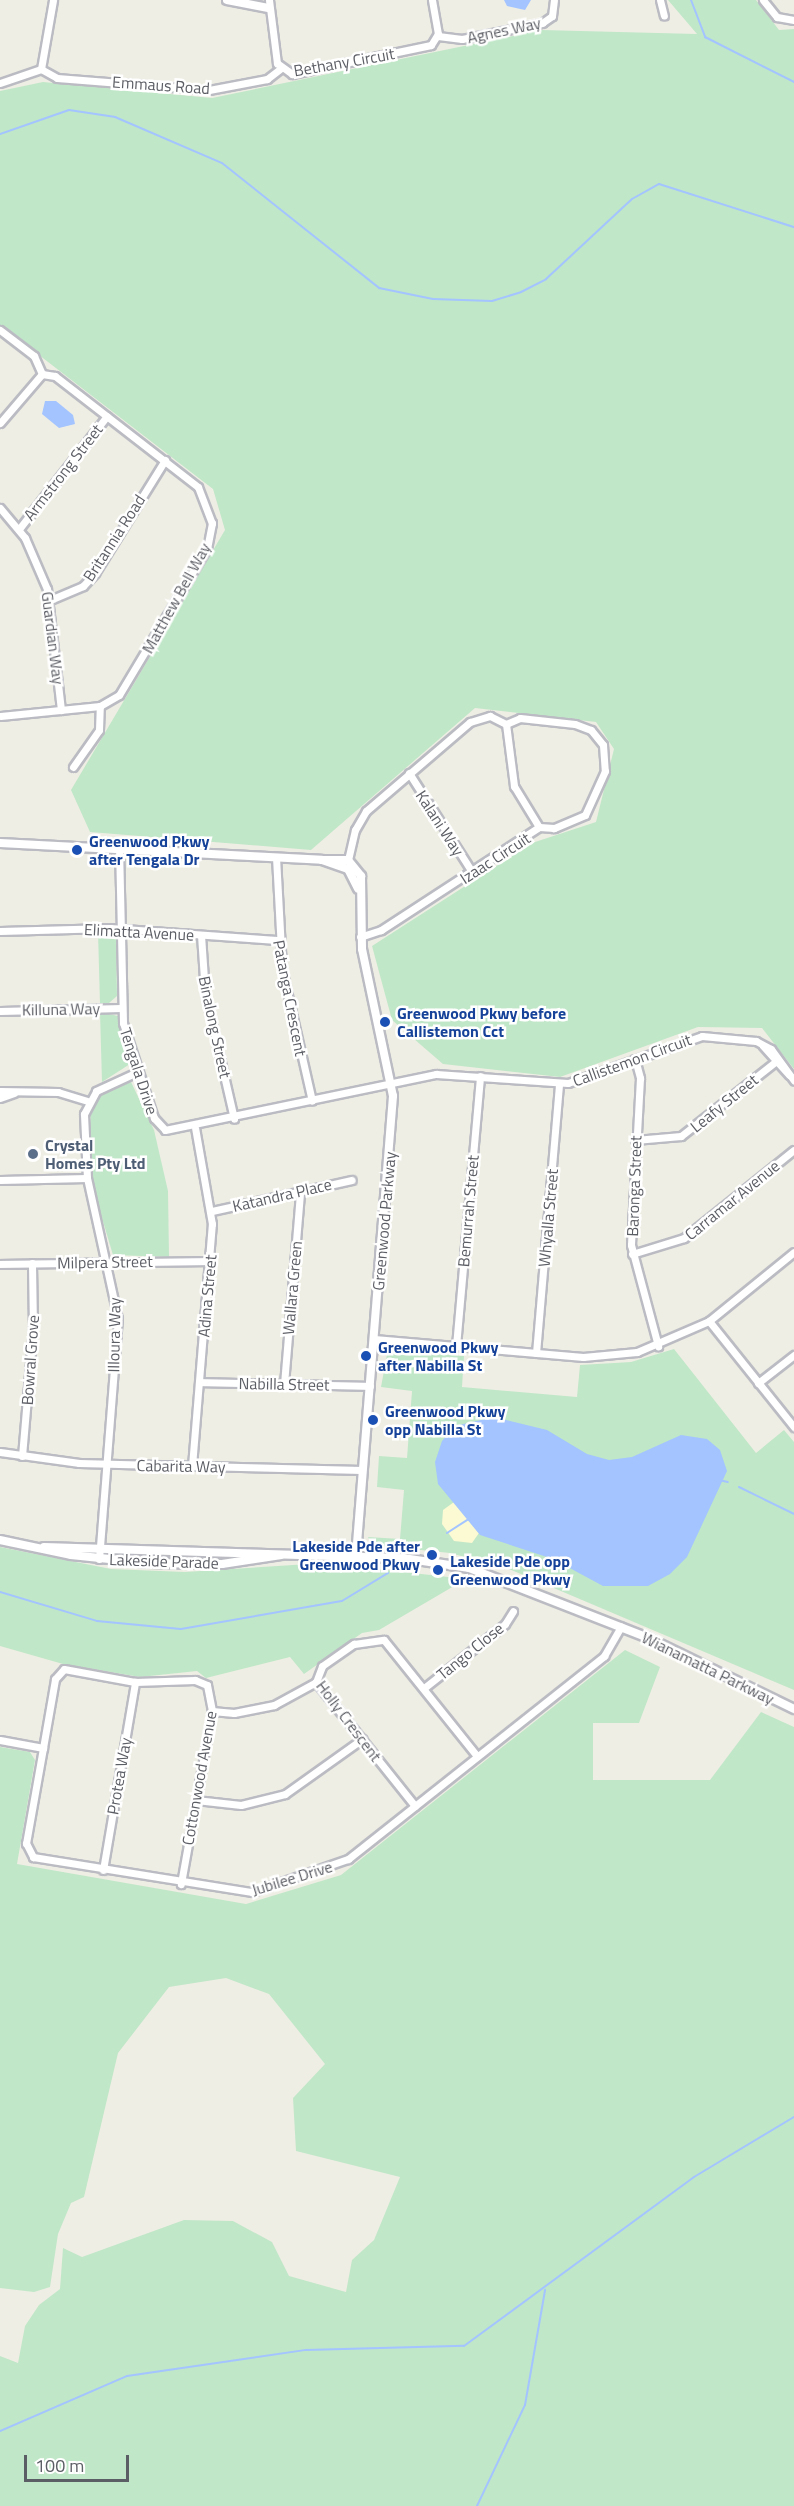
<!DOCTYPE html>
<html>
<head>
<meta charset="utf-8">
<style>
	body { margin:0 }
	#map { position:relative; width:794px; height:2506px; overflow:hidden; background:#efeee4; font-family:"Titillium Web",sans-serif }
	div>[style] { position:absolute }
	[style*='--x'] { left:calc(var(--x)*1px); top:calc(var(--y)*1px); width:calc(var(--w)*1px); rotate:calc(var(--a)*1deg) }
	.green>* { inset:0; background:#c0e7c8 }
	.sand>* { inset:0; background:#fbfad2 }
	.water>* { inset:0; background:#a3c4ff }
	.stream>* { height:2px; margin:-1px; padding:0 1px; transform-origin:1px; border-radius:1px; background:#a3c4ff }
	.roads { filter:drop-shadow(2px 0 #bbbcc3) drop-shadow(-2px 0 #bbbcc3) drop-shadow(0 2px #bbbcc3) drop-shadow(0 -2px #bbbcc3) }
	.minor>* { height:7px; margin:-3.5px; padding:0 3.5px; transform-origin:3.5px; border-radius:3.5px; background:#fff }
	.tertiary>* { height:8px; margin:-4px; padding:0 4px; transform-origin:4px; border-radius:4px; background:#fff }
	.dots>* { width:16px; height:16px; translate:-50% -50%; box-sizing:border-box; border:3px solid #fff; border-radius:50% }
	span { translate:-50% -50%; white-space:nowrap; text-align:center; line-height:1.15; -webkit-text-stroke:5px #fff; paint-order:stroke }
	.street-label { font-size:16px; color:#5c5e65 }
	.transit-label { font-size:16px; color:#164399; font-weight:700 }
	.left { translate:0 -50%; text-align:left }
	.right { translate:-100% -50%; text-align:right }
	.service-label { font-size:16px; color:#4e5e75; font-weight:700 }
	.scale { position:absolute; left:24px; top:2455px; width:105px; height:27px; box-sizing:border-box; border:3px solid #5c5e65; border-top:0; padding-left:8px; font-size:18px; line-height:21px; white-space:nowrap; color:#5c5e65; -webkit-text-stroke:4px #fff; paint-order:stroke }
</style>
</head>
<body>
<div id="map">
	<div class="green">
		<div style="clip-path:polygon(668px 0,756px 0,779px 30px,794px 29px,794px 1069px,762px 1028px,698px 1027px,560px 1077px,443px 1064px,392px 1020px,372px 946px,532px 843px,596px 822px,614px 749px,596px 722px,475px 708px,311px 850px,90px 832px,71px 790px,225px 530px,213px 489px,0 325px,0 91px,43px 82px,212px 98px,542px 30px,697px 34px)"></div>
		<div style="clip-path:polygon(98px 932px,116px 939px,117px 996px,109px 1003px,100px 1004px)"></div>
		<div style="clip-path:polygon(100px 1012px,118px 1016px,130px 1064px,102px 1082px)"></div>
		<div style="clip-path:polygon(131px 1082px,154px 1130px,168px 1191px,169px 1257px,113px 1255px,93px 1188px,90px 1108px,99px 1095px)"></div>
		<div style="clip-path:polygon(388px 1349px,464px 1356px,462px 1387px,577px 1397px,580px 1365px,631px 1362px,674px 1349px,756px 1453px,784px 1430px,794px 1442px,794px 1690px,509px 1569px,450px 1553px,372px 1545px,368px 1537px,400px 1539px,404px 1490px,377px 1487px,379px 1456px,407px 1458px,412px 1391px,381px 1387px)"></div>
		<div style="clip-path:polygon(0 1547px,111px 1569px,185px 1572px,324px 1563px,466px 1579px,379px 1630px,362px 1633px,304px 1674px,290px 1657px,206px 1678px,197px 1671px,140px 1677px,63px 1664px,0 1646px)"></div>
		<div style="clip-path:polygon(128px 1551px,170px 1552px,170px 1560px,139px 1559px)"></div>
		<div style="clip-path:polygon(174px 1552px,260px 1554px,174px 1560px)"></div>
		<div style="clip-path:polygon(625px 1650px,660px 1667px,639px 1723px,593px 1723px,593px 1780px,710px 1780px,761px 1712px,794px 1727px,794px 2506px,0 2506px,0 2356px,18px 2363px,25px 2326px,39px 2305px,60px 2289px,63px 2248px,82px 2257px,184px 2220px,233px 2221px,272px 2242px,289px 2276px,346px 2292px,352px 2260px,374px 2240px,400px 2177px,296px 2151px,293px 2098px,325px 2064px,269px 1994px,226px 1978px,169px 1987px,118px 2053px,84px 2197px,71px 2203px,58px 2234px,50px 2287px,34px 2292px,0 2288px,0 1747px,30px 1752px,35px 1760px,17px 1864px,246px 1904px,341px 1875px)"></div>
	</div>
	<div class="sand">
		<div style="clip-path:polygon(454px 1502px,479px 1533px,472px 1543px,454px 1541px,442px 1524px,443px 1510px)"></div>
	</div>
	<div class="water">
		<div style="clip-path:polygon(504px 0,531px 0,525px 10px,507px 6px)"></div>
		<div style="clip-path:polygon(45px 401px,56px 401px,73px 415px,75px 424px,59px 428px,42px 414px)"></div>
		<div style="clip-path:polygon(494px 1417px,547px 1430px,587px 1454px,609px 1460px,632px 1457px,681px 1435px,707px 1439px,720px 1450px,727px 1471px,687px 1557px,670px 1574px,648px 1586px,603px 1586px,553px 1559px,480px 1535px,438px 1484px,435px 1462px,442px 1441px,455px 1426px)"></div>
	</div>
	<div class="stream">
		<div style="--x:691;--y:0;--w:40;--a:69"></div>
		<div style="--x:705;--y:37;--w:100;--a:26.8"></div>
		<div style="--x:0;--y:134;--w:73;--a:-19.2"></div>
		<div style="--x:69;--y:110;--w:47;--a:8.7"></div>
		<div style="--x:115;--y:117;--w:116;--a:23.3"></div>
		<div style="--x:222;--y:163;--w:201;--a:38.5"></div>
		<div style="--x:379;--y:288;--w:55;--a:11.5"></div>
		<div style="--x:433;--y:299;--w:59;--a:1.9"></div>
		<div style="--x:492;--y:301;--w:30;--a:-17"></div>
		<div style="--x:521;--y:292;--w:28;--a:-27"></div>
		<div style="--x:546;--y:279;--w:117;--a:-42.9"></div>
		<div style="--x:632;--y:199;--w:31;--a:-29"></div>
		<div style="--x:659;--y:184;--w:142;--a:17.7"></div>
		<div style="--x:719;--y:1480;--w:9;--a:13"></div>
		<div style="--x:739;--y:1487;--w:61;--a:26.1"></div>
		<div style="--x:447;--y:1533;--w:27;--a:-33"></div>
		<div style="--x:0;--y:1592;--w:101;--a:16.6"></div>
		<div style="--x:97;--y:1621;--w:84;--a:5.4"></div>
		<div style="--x:181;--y:1629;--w:163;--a:-9.9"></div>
		<div style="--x:342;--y:1601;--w:54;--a:-31.3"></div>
		<div style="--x:0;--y:2431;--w:138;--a:-23.4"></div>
		<div style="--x:127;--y:2376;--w:181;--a:-8.3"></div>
		<div style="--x:306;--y:2350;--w:158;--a:-1.5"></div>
		<div style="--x:464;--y:2346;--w:285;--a:-36.3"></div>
		<div style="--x:694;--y:2177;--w:117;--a:-31"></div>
		<div style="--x:477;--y:2506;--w:112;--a:-64.6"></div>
		<div style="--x:525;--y:2405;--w:117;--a:-80.1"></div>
	</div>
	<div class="roads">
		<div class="minor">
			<div style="--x:269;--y:0;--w:64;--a:82.8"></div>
			<div style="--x:277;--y:63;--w:19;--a:36"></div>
			<div style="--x:292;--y:74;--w:142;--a:-11.8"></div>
			<div style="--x:431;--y:45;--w:13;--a:-58"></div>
			<div style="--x:438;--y:34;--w:35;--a:-100"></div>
			<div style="--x:660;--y:0;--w:16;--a:76"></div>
			<div style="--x:763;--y:0;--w:22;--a:51"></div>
			<div style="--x:777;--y:17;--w:17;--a:10"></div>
			<div style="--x:438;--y:36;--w:24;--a:7"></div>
			<div style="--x:462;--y:39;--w:82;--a:-11.3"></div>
			<div style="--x:542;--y:23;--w:12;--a:-35"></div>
			<div style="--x:552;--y:16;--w:16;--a:-83"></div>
			<div style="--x:41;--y:69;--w:18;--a:29"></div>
			<div style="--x:57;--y:78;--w:152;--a:4.5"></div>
			<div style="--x:209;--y:90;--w:59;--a:-10.7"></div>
			<div style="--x:267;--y:79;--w:16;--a:-38"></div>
			<div style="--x:0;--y:83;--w:43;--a:-18.9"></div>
			<div style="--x:41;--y:69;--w:70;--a:-80.1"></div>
			<div style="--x:0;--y:330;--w:43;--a:37.4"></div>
			<div style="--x:34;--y:356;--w:20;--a:66"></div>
			<div style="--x:42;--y:374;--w:13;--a:9"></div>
			<div style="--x:55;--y:376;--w:181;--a:37.8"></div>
			<div style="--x:198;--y:487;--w:39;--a:69"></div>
			<div style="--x:212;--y:523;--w:25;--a:101"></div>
			<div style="--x:207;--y:548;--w:171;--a:120.9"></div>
			<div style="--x:119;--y:695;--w:22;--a:150"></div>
			<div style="--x:100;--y:706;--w:100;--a:174.3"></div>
			<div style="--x:0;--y:423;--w:65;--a:-49.4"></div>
			<div style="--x:0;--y:508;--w:39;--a:50"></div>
			<div style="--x:25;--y:538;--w:56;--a:66.7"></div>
			<div style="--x:47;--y:589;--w:122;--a:83.4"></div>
			<div style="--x:19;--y:529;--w:143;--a:-52.1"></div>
			<div style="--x:50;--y:600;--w:36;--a:-23"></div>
			<div style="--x:83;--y:586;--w:18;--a:-47"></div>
			<div style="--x:95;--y:573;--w:133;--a:-58.2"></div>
			<div style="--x:506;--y:724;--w:63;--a:82.6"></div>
			<div style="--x:514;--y:786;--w:48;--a:58.6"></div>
			<div style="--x:73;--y:767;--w:45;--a:-54.9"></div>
			<div style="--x:99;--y:730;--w:24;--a:-88"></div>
			<div style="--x:409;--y:773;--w:117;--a:57.5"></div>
			<div style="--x:119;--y:846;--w:177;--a:88.7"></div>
			<div style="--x:123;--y:1023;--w:100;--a:71.9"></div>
			<div style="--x:154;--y:1118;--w:16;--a:47"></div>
			<div style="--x:165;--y:1130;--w:277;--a:-11.7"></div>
			<div style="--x:436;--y:1074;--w:132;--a:3.9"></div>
			<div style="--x:568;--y:1083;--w:142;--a:-19.3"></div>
			<div style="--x:702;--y:1036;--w:54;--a:5.3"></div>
			<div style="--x:756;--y:1041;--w:17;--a:28"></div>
			<div style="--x:771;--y:1049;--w:39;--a:54"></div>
			<div style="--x:276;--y:857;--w:112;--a:86.9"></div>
			<div style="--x:282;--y:969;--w:135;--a:77.2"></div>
			<div style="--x:348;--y:860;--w:31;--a:-77"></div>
			<div style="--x:355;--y:830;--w:22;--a:-60"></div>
			<div style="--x:366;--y:811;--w:137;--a:-40.6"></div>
			<div style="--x:470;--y:722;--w:21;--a:-17"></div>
			<div style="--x:490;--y:716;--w:18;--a:27"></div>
			<div style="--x:506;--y:724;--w:15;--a:-23"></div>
			<div style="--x:520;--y:718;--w:55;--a:6.2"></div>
			<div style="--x:575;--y:724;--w:17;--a:21"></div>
			<div style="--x:591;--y:730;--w:19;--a:51"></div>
			<div style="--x:603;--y:745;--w:26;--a:86"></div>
			<div style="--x:605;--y:771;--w:48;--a:114.4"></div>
			<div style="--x:585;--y:815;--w:34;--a:157"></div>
			<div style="--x:554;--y:828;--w:15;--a:-176"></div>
			<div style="--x:539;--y:827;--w:189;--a:146.9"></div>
			<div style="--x:381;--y:930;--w:22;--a:162"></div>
			<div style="--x:0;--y:931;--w:110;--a:-1.6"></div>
			<div style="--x:110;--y:928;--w:167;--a:4.1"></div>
			<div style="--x:201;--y:935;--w:58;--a:86.1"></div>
			<div style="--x:205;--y:993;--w:129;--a:77"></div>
			<div style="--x:0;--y:1011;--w:122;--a:-1.4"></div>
			<div style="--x:763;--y:1046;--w:39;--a:48"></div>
			<div style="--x:635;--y:1059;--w:20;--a:75"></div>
			<div style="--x:640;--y:1078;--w:167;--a:93.1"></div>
			<div style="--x:631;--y:1245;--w:105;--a:75"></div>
			<div style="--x:0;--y:1091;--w:58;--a:1"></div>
			<div style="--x:58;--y:1092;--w:30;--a:17"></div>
			<div style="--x:0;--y:1098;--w:15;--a:-20"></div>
			<div style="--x:635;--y:1140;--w:46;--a:-5"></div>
			<div style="--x:681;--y:1136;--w:120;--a:-38.2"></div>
			<div style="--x:0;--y:1180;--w:87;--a:-1.3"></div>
			<div style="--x:212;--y:1211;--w:143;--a:-12.5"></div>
			<div style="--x:632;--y:1254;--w:54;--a:-17.1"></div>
			<div style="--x:684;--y:1238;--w:141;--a:-38.7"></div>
			<div style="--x:0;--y:1264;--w:209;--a:-0.8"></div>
			<div style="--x:709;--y:1321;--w:136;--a:51.3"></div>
			<div style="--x:374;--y:1339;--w:210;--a:4.9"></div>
			<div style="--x:583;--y:1357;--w:54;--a:-5.3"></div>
			<div style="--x:637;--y:1352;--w:78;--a:-23.3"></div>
			<div style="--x:709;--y:1321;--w:109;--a:-39.1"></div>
			<div style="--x:456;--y:1346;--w:271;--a:-84.9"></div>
			<div style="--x:536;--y:1353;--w:270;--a:-85.1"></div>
			<div style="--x:199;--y:1382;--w:171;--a:1.3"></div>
			<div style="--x:758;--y:1383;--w:46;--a:-37.9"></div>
			<div style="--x:284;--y:1384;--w:193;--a:-85.2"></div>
			<div style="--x:0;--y:1452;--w:80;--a:7.9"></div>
			<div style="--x:79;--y:1463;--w:283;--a:1.4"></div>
			<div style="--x:22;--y:1456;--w:128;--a:-85.1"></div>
			<div style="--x:33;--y:1328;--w:65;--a:-90.9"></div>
			<div style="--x:192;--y:1466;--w:243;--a:-85.3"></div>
			<div style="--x:212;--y:1224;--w:97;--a:-100"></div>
			<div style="--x:99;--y:1559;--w:241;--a:-85.5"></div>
			<div style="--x:118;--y:1319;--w:144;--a:-102.4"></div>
			<div style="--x:87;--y:1178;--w:64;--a:-92.7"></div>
			<div style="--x:84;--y:1114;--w:26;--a:-62"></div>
			<div style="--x:96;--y:1091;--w:45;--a:-24.9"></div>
			<div style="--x:424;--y:1688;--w:103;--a:-38.3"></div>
			<div style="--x:505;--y:1624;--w:15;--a:-58"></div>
			<div style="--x:212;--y:1711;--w:22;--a:5"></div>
			<div style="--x:234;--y:1713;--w:41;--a:-11.3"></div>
			<div style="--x:274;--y:1705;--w:48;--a:-28.7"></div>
			<div style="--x:0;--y:1740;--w:44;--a:10.5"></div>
			<div style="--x:43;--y:1748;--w:97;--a:100.1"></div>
			<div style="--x:26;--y:1843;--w:16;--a:63"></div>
			<div style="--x:33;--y:1857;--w:222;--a:9.1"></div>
			<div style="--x:252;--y:1892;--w:102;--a:-19"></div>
			<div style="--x:348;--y:1859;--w:327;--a:-38.4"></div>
			<div style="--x:604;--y:1656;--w:34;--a:-60"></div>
			<div style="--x:43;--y:1748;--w:70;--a:-80.1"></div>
			<div style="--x:55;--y:1679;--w:13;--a:-48"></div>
			<div style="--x:64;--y:1669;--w:72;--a:10.4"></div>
			<div style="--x:135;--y:1682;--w:60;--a:-1.9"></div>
			<div style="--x:195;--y:1680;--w:13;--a:23"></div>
			<div style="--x:207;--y:1685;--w:26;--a:79"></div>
			<div style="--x:212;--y:1711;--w:176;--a:100.2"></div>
			<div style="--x:196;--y:1800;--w:45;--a:6.3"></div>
			<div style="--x:241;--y:1805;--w:45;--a:-14"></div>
			<div style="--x:285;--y:1794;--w:95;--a:-35.5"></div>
			<div style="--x:415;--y:1806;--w:159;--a:-128.6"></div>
			<div style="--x:316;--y:1682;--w:17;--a:-69"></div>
			<div style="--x:322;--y:1666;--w:39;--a:-35"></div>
			<div style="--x:354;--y:1644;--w:30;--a:-8"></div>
			<div style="--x:384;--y:1640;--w:149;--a:51.3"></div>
			<div style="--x:103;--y:1870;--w:191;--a:-80.3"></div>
		</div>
		<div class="tertiary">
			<div style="--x:227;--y:0;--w:42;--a:11"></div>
			<div style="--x:0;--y:843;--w:322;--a:3"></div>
			<div style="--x:322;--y:860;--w:28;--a:19"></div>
			<div style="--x:348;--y:869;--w:22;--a:63"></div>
			<div style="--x:322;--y:860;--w:26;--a:0"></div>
			<div style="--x:348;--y:860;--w:21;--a:51"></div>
			<div style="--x:361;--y:876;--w:73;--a:89.2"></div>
			<div style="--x:362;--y:949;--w:150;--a:78.1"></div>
			<div style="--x:393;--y:1096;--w:461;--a:94.6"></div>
			<div style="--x:0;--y:1540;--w:73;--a:11.9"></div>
			<div style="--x:71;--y:1555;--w:77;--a:5.9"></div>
			<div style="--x:148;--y:1563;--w:74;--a:0.8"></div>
			<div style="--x:222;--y:1564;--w:60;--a:-8.7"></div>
			<div style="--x:44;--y:1547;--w:359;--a:1.8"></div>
			<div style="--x:403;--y:1558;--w:67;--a:8.6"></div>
			<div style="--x:469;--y:1568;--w:190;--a:21.3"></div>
			<div style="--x:646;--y:1637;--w:165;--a:25.9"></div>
		</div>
	</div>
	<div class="dots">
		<div style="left:77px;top:850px;background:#1a4fb4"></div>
		<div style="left:385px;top:1022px;background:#1a4fb4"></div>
		<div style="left:33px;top:1154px;background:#5c6f8a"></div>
		<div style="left:366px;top:1356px;background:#1a4fb4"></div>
		<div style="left:373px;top:1420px;background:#1a4fb4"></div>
		<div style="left:432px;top:1555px;background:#1a4fb4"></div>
		<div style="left:438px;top:1570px;background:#1a4fb4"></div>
	</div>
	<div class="street-label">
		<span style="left:504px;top:30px;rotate:-12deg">Agnes Way</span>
		<span style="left:344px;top:62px;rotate:-10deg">Bethany Circuit</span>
		<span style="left:161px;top:85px;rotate:4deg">Emmaus Road</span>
		<span style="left:63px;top:472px;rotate:-52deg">Armstrong Street</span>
		<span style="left:114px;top:538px;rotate:-57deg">Britannia Road</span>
		<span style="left:176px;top:598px;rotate:-61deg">Matthew Bell Way</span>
		<span style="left:53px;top:638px;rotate:83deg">Guardian Way</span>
		<span style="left:440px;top:823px;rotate:57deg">Kalani Way</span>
		<span style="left:495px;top:858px;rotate:-33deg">Izaac Circuit</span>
		<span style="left:139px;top:932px;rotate:3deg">Elimatta Avenue</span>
		<span style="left:290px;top:998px;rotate:79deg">Patanga Crescent</span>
		<span style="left:61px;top:1009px;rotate:-1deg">Killuna Way</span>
		<span style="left:215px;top:1027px;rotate:78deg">Binalong Street</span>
		<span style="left:632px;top:1060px;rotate:-20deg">Callistemon Circuit</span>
		<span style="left:139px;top:1071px;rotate:72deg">Tengala Drive</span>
		<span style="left:724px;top:1103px;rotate:-39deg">Leafy Street</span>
		<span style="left:634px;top:1186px;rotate:-88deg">Baronga Street</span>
		<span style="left:282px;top:1195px;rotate:-13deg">Katandra Place</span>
		<span style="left:732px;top:1200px;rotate:-39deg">Carramar Avenue</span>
		<span style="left:468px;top:1211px;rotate:-85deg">Bemurrah Street</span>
		<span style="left:548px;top:1218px;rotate:-85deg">Whyalla Street</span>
		<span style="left:384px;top:1221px;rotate:-85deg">Greenwood Parkway</span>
		<span style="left:105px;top:1262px;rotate:-1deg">Milpera Street</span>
		<span style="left:292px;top:1288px;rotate:-85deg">Wallara Green</span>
		<span style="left:207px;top:1296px;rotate:-85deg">Adina Street</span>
		<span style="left:114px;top:1335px;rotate:-89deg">Illoura Way</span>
		<span style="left:30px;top:1360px;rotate:-86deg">Bowral Grove</span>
		<span style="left:284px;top:1384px;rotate:1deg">Nabilla Street</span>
		<span style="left:181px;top:1466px;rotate:1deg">Cabarita Way</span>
		<span style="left:164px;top:1561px;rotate:2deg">Lakeside Parade</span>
		<span style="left:470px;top:1651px;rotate:-39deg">Tango Close</span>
		<span style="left:708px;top:1668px;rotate:26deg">Wianamatta Parkway</span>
		<span style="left:349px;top:1721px;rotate:53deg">Holly Crescent</span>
		<span style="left:119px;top:1776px;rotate:-80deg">Protea Way</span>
		<span style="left:199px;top:1778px;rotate:-80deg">Cottonwood Avenue</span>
		<span style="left:292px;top:1878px;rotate:-17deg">Jubilee Drive</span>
	</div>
	<div class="transit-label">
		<span class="left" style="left:89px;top:850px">Greenwood Pkwy<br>after Tengala Dr</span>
		<span class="left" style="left:397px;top:1022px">Greenwood Pkwy before<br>Callistemon Cct</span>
		<span class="left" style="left:378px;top:1356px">Greenwood Pkwy<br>after Nabilla St</span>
		<span class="left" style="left:385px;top:1420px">Greenwood Pkwy<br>opp Nabilla St</span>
		<span class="right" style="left:420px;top:1555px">Lakeside Pde after<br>Greenwood Pkwy</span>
		<span class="left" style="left:450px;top:1570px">Lakeside Pde opp<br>Greenwood Pkwy</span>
	</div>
	<div class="service-label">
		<span class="left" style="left:45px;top:1154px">Crystal<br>Homes Pty Ltd</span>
	</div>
	<div class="scale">100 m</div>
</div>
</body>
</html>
